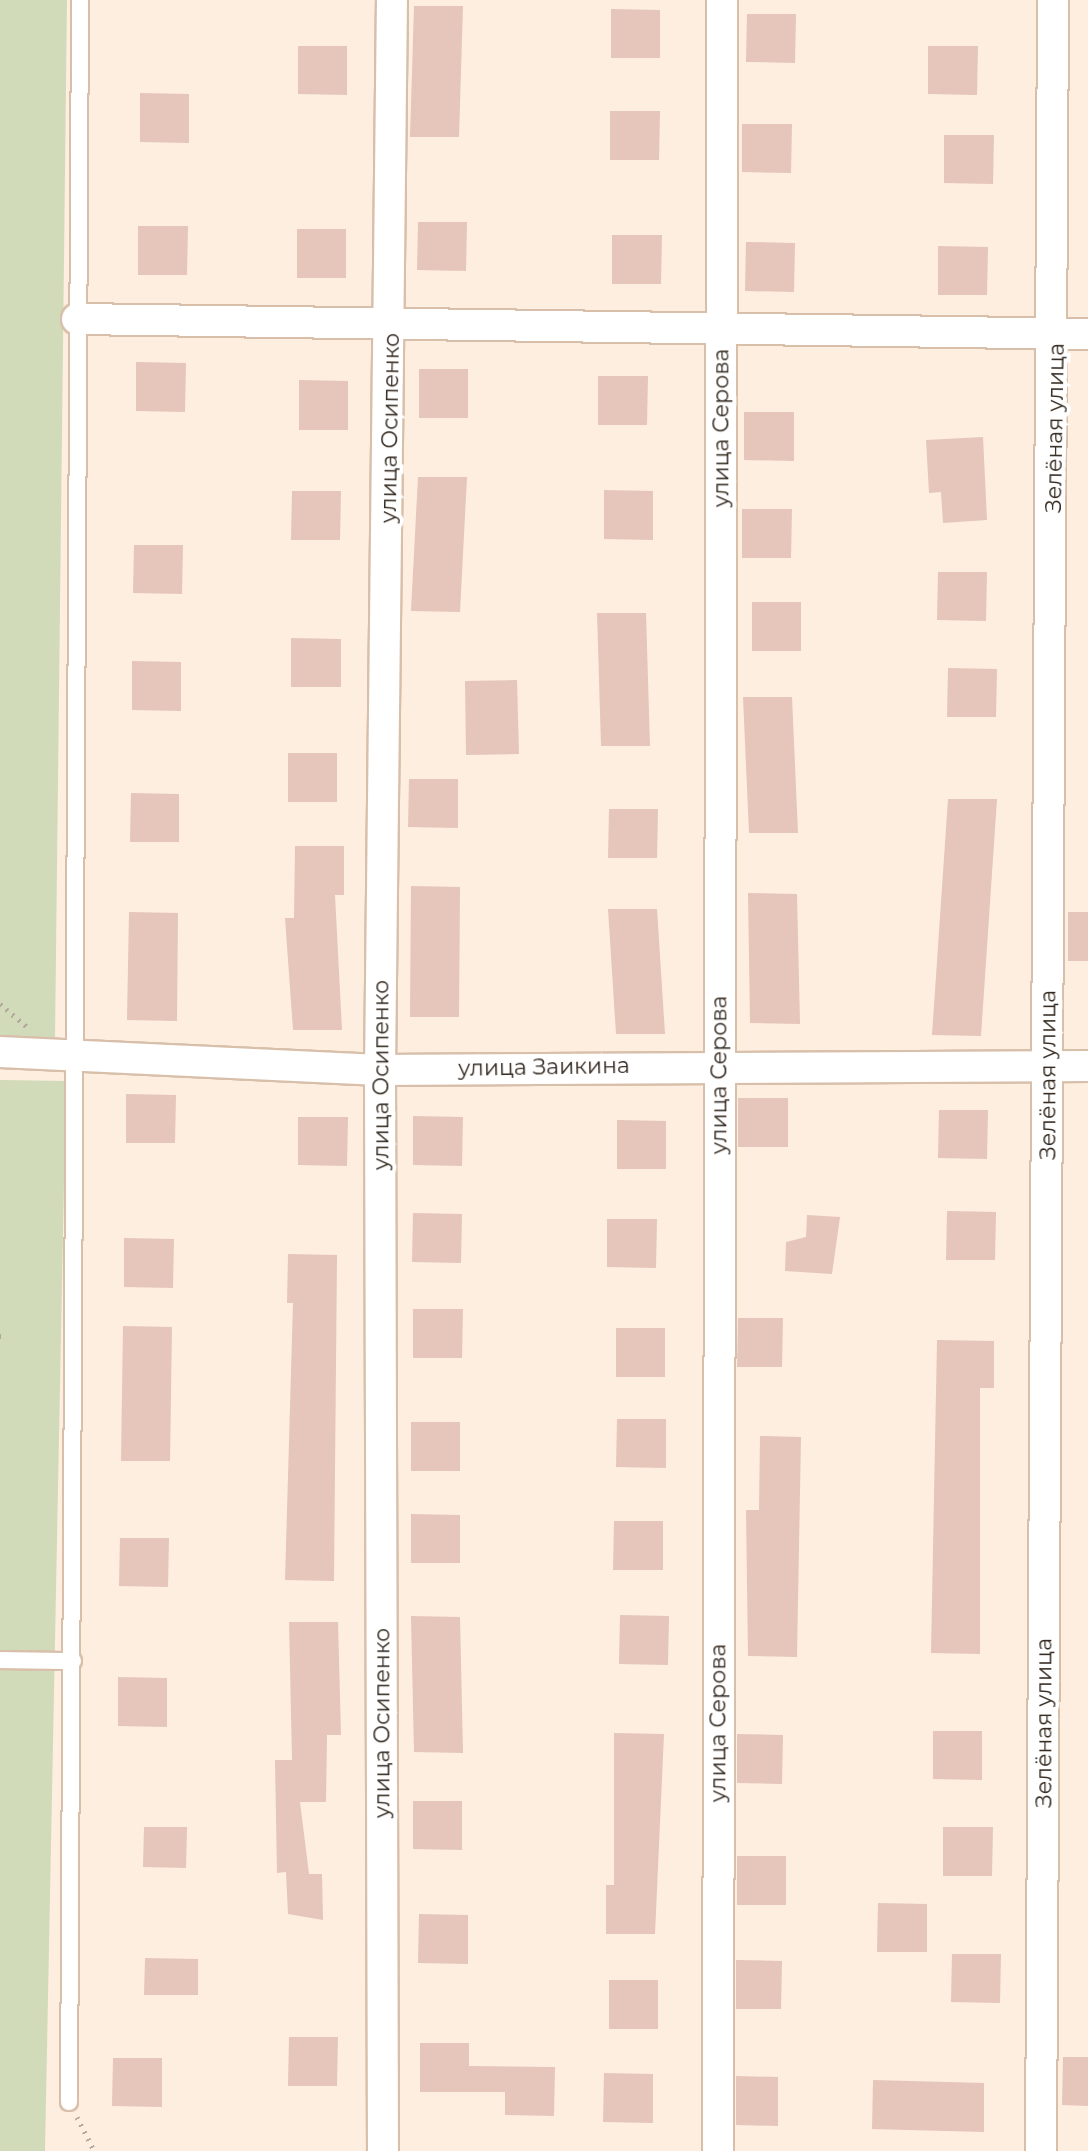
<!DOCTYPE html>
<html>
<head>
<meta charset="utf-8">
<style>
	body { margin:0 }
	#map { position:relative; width:1088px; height:2151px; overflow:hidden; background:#fdeee0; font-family:Montserrat,sans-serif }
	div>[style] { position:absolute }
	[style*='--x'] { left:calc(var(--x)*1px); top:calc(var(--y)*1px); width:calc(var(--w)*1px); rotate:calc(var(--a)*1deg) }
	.green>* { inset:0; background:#d1dbba }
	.building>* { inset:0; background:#e6c5ba }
	.path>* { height:5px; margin-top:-2.5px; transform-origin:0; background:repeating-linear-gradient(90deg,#b4a79b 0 2px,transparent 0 8px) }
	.roads { filter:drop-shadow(2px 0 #d8bfaa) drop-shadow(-2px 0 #d8bfaa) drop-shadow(0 2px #d8bfaa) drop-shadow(0 -2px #d8bfaa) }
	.service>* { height:16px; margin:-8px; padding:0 8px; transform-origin:8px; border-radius:8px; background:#fff }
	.minor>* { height:30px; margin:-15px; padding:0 15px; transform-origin:15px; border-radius:15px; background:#fff }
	span { translate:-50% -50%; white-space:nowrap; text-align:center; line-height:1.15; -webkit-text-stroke:8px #fff; paint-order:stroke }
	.street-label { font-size:22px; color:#352b22 }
</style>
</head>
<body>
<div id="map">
	<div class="green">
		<div style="clip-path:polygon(0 0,67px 0,55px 1040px,0 1039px)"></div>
		<div style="clip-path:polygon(0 1080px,66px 1081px,45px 2151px,0 2151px)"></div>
	</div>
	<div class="building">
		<div style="clip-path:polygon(414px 6px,463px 6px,459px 137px,410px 137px)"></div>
		<div style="clip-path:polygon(611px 9px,660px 10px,660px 58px,611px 58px)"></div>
		<div style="clip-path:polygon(747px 14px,796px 14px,795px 63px,746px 62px)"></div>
		<div style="clip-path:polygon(298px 46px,347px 46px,347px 95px,298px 94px)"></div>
		<div style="clip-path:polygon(928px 46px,978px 46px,977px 95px,928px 94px)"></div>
		<div style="clip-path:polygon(140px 93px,189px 94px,189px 143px,140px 142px)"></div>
		<div style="clip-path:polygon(610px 111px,660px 111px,659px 160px,610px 160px)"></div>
		<div style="clip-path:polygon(742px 124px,792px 124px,791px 173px,742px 172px)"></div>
		<div style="clip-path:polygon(944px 135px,994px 135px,993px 184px,944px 183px)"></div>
		<div style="clip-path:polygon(418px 222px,467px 222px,466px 271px,417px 270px)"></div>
		<div style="clip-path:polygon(138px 226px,188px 226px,187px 275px,138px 275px)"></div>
		<div style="clip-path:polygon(297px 229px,346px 229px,346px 278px,297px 278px)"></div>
		<div style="clip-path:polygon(612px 235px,662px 235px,661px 284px,612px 284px)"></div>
		<div style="clip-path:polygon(746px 242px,795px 243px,794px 292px,745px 291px)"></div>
		<div style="clip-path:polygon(938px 246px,988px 247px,987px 295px,938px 295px)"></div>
		<div style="clip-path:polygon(136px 362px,186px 363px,185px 412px,136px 411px)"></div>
		<div style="clip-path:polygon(419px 369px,468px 369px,468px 418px,419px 418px)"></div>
		<div style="clip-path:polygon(598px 376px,648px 376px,647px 425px,598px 425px)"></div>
		<div style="clip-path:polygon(299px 380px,348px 381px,348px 430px,299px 430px)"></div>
		<div style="clip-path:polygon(744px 412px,794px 412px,794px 461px,744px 460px)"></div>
		<div style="clip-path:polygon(983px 437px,987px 520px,943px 523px,941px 492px,929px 493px,926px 440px)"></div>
		<div style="clip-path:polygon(418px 477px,467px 477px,460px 612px,411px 611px)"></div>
		<div style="clip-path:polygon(604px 490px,653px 491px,653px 540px,604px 539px)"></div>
		<div style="clip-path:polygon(292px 491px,341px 491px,340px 540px,291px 540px)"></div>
		<div style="clip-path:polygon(742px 509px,792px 509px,791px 558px,742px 558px)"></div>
		<div style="clip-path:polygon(134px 545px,183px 545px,182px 594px,133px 593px)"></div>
		<div style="clip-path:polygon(938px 572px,987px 572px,986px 621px,937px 620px)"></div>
		<div style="clip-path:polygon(752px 602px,801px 602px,801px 651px,752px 651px)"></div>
		<div style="clip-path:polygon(597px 613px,646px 613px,650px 746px,601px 746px)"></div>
		<div style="clip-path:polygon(291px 638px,341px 639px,341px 687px,291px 687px)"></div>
		<div style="clip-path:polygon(132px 661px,181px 662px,181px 711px,132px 710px)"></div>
		<div style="clip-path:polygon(948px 668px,997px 669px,996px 717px,947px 717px)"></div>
		<div style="clip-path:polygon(517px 680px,519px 754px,466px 755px,465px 681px)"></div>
		<div style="clip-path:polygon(743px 697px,792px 697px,798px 833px,749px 833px)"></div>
		<div style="clip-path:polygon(288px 753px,337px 753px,337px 802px,288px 802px)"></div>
		<div style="clip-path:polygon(409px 779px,458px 779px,458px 828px,408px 827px)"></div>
		<div style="clip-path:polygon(131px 793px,179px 794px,179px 842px,130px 842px)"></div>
		<div style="clip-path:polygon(948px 799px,997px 799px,981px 1036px,932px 1035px)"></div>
		<div style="clip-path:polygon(609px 809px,658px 809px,657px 858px,608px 858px)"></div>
		<div style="clip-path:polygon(295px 846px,344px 846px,344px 895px,335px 895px,342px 1030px,293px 1030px,285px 918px,294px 918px)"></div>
		<div style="clip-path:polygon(411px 886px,460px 887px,459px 1017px,410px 1017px)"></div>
		<div style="clip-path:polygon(748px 893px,797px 894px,800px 1024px,750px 1023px)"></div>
		<div style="clip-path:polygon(608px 909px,657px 909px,665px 1034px,616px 1034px)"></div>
		<div style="clip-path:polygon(129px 912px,178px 913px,177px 1021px,127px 1020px)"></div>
		<div style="clip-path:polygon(1068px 912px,1088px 912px,1088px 961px,1068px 961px)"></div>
		<div style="clip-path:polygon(126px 1094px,176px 1095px,175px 1143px,126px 1143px)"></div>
		<div style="clip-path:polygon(738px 1098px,788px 1098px,788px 1147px,738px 1147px)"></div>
		<div style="clip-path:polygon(939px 1110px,988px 1110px,987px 1159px,938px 1158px)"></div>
		<div style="clip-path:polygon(413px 1116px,463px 1117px,462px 1166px,413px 1165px)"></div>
		<div style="clip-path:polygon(298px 1117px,348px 1117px,347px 1166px,298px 1165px)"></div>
		<div style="clip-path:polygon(617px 1120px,666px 1121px,666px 1169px,617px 1169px)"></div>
		<div style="clip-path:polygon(947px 1211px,996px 1212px,995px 1260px,946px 1260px)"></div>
		<div style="clip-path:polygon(413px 1213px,462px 1214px,461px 1263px,412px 1262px)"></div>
		<div style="clip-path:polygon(807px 1215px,840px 1217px,832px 1274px,785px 1271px,786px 1242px,806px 1237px)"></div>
		<div style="clip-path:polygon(607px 1219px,657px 1219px,656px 1268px,607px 1267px)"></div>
		<div style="clip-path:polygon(124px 1238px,174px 1239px,173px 1288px,124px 1287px)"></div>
		<div style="clip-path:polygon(288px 1254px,337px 1255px,334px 1581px,285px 1580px,293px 1303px,287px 1303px)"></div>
		<div style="clip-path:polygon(413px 1309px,463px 1309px,462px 1358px,413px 1358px)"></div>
		<div style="clip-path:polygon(738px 1318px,783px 1318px,782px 1367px,737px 1367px)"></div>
		<div style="clip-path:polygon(123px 1326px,172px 1327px,170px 1461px,121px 1461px)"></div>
		<div style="clip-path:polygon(616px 1328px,665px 1328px,665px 1377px,616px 1377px)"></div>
		<div style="clip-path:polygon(937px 1340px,994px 1341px,994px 1388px,980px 1388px,980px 1654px,931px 1653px)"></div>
		<div style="clip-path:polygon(617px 1419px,666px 1419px,666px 1468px,616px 1467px)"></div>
		<div style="clip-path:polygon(411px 1422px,460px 1422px,460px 1471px,411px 1471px)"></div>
		<div style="clip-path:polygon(760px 1436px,801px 1437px,797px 1657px,748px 1656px,746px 1510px,759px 1510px)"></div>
		<div style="clip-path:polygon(411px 1514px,460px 1515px,460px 1563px,411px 1563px)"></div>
		<div style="clip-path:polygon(614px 1521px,663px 1521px,663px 1570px,613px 1570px)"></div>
		<div style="clip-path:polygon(120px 1538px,169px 1538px,168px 1587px,119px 1586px)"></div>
		<div style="clip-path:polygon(620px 1615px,669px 1616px,668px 1665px,619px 1664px)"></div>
		<div style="clip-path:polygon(411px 1616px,460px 1617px,463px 1753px,414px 1752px)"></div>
		<div style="clip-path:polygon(289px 1622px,338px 1622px,341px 1735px,327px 1735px,326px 1802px,300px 1802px,309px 1874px,322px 1874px,323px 1920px,288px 1914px,286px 1872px,277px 1873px,275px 1760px,292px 1760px)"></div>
		<div style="clip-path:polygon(118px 1677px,167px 1678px,167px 1727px,118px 1726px)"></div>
		<div style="clip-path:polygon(933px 1731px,982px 1731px,982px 1780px,933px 1779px)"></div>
		<div style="clip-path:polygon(614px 1733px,664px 1734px,655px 1934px,606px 1934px,606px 1885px,614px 1885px)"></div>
		<div style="clip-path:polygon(737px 1734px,783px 1735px,782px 1784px,737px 1783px)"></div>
		<div style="clip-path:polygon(413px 1801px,462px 1801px,462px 1850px,413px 1849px)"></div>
		<div style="clip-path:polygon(144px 1827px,187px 1827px,186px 1868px,143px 1867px)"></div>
		<div style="clip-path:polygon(943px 1827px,993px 1827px,992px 1876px,943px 1876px)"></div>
		<div style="clip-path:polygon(737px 1856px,786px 1856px,786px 1905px,737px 1905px)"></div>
		<div style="clip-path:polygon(878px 1903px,927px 1904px,927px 1952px,877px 1952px)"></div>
		<div style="clip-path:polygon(419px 1914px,468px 1915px,468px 1964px,418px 1963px)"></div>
		<div style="clip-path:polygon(952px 1954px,1001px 1954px,1000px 2003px,951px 2002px)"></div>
		<div style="clip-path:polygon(145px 1958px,198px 1959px,198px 1995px,144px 1995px)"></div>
		<div style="clip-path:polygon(736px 1960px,782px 1961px,781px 2009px,736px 2009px)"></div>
		<div style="clip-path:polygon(609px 1980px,658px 1980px,658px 2029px,609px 2029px)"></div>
		<div style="clip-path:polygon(289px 2037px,338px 2037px,337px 2086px,288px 2086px)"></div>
		<div style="clip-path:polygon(420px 2043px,469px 2043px,469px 2066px,555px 2067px,554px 2116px,505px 2115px,505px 2092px,420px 2092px)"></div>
		<div style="clip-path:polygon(1063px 2057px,1088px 2057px,1088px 2106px,1062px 2105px)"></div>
		<div style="clip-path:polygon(113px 2058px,162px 2058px,162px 2107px,112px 2106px)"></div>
		<div style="clip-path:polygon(604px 2073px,653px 2074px,653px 2123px,603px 2122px)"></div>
		<div style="clip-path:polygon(736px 2076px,778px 2077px,778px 2126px,736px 2125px)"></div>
		<div style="clip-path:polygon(873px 2080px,984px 2083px,984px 2132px,872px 2129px)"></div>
	</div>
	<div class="path">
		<div style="--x:0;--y:1004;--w:35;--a:40"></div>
		<div style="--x:0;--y:1336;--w:1;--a:0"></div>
		<div style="--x:77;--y:2117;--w:38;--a:63"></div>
	</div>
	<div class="roads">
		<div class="service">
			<div style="--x:0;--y:1660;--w:73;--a:0.8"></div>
			<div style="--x:69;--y:2102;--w:2102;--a:-89.7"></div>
		</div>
		<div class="minor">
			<div style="--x:77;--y:319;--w:1011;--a:0.85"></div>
			<div style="--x:0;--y:1052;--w:380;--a:2.7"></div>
			<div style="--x:380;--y:1070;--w:708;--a:-0.32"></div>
			<div style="--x:383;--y:2151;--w:1081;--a:-90.16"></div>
			<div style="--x:380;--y:1070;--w:1070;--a:-89.36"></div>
			<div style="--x:718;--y:2151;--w:2151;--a:-89.89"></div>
			<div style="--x:1041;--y:2151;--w:2151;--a:-89.68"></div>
		</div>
	</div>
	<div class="street-label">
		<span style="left:390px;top:428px;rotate:-89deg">улица Осипенко</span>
		<span style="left:721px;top:428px;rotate:-90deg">улица Серова</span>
		<span style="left:1055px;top:428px;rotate:-89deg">Зелёная улица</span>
		<span style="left:544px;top:1067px;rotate:-1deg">улица Заикина</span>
		<span style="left:381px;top:1075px;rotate:-90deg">улица Осипенко</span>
		<span style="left:719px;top:1075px;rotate:-90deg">улица Серова</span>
		<span style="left:1048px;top:1075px;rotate:-90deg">Зелёная улица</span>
		<span style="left:382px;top:1723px;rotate:-90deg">улица Осипенко</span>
		<span style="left:718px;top:1723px;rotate:-90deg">улица Серова</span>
		<span style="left:1044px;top:1723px;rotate:-90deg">Зелёная улица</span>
	</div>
</div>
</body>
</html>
